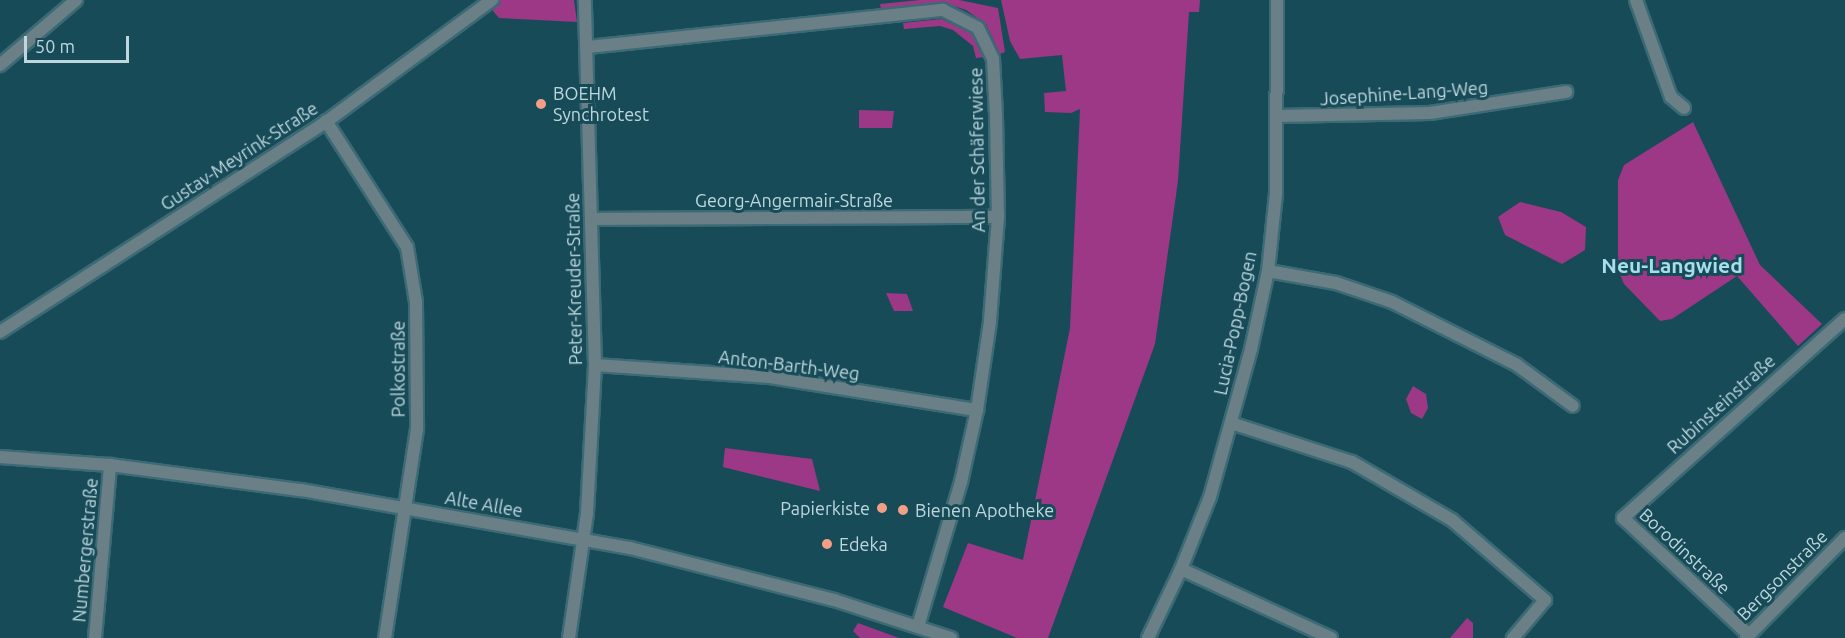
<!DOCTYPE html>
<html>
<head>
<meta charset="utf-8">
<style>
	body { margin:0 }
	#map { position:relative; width:1845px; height:638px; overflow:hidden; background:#174b58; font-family:Ubuntu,sans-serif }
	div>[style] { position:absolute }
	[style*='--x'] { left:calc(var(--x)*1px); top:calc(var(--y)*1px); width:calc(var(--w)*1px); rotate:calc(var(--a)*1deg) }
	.green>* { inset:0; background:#9c3886 }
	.roads { filter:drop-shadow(2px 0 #3c6a75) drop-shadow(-2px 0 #3c6a75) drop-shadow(0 2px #3c6a75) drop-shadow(0 -2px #3c6a75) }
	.minor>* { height:12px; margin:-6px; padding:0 6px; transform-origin:6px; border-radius:6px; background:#6b8086 }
	.tertiary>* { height:12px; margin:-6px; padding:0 6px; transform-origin:6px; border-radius:6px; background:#6b8086 }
	.dots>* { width:16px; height:16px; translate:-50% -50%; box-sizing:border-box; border:3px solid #174b58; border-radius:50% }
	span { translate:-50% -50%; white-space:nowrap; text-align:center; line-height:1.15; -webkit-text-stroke:6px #174b58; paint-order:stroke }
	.street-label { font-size:18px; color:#bed7de }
	.poi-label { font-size:18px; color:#bed7de }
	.left { translate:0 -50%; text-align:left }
	.right { translate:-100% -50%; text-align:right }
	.quarter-label { font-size:21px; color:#a8ddeb; font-weight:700 }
	.scale { position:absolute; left:24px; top:36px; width:105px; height:27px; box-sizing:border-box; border:3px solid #bed7de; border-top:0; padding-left:8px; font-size:18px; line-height:21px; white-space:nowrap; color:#bed7de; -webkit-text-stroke:4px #174b58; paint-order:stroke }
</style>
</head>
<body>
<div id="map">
	<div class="green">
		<div style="clip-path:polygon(496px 0,574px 0,577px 22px,499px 18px,493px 11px)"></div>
		<div style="clip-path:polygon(920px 0,959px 0,998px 8px,1005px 52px,1000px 54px,986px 24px,966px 10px,948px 4px,881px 9px,880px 4px)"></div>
		<div style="clip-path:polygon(1001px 0,1200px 0,1199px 12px,1189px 12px,1178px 181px,1155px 344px,1048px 638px,1017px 638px,943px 607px,968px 543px,1023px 560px,1070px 328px,1080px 109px,1071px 113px,1045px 112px,1044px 93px,1066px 91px,1062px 55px,1020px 59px,1010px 41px)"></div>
		<div style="clip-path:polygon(941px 19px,972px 33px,986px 57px,976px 58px,973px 46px,953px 30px,940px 26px,904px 29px,903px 23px)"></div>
		<div style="clip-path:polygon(859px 110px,894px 111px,892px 128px,859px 128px)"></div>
		<div style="clip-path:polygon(1693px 122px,1760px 265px,1822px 324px,1798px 346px,1737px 276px,1672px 319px,1660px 321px,1624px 284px,1618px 270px,1618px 180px,1624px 165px)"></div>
		<div style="clip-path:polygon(1520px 202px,1561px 212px,1586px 227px,1585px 250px,1562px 264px,1505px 235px,1498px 217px)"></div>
		<div style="clip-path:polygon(886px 293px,907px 294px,913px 311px,894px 311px)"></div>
		<div style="clip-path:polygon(1413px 386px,1426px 394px,1428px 408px,1422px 419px,1411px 413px,1406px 399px)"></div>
		<div style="clip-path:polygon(725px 448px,812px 459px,820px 491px,723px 467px)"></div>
		<div style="clip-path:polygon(1467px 618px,1473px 623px,1473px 638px,1450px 638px)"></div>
		<div style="clip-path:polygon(858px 623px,899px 638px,860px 638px,853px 631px)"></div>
	</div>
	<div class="roads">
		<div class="minor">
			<div style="--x:1636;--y:0;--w:103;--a:70.2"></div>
			<div style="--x:1671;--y:97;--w:17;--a:40"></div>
			<div style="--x:588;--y:47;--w:357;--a:-6"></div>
			<div style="--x:943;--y:10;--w:39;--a:27"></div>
			<div style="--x:978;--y:28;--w:34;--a:64"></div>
			<div style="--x:993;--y:59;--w:56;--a:86.9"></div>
			<div style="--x:996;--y:115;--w:102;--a:88.9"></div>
			<div style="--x:998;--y:217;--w:105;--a:94.4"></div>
			<div style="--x:990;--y:322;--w:89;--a:98.4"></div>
			<div style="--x:977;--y:410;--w:74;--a:102.5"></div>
			<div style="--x:961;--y:482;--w:150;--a:106.6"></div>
			<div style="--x:0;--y:65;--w:100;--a:-40.5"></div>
			<div style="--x:1278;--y:116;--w:152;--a:-1.1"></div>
			<div style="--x:1430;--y:113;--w:138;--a:-8.8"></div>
			<div style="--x:326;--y:121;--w:150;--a:57.3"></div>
			<div style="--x:407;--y:247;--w:56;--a:80.7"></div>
			<div style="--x:416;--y:302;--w:127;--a:89.5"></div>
			<div style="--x:417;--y:429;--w:211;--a:98.7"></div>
			<div style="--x:591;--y:219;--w:407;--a:-0.3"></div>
			<div style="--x:1268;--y:271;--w:69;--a:10"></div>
			<div style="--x:1336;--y:283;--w:59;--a:18.7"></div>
			<div style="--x:1392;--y:302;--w:140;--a:26.7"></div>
			<div style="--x:1517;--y:365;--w:69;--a:36.2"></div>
			<div style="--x:0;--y:332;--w:384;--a:-32.8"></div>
			<div style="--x:323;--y:124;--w:210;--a:-36.3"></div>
			<div style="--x:595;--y:365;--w:175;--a:3.9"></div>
			<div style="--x:770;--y:377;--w:210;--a:9.1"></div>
			<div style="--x:1231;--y:423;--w:127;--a:17.9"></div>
			<div style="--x:1352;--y:462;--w:116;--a:30.1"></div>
			<div style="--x:1452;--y:520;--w:123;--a:40.7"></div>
			<div style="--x:1545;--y:600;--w:50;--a:130.1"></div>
			<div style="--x:1181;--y:569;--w:165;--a:24.7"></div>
			<div style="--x:1749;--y:635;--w:172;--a:-137.1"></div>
			<div style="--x:1623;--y:518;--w:298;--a:-41.9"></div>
			<div style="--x:95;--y:638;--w:174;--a:-85"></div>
			<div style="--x:569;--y:638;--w:126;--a:-81.8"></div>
			<div style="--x:587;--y:513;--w:148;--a:-86.9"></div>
			<div style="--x:595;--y:365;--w:365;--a:-91.6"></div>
			<div style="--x:1148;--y:638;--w:76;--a:-64.4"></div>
			<div style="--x:1181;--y:569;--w:78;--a:-68.1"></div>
			<div style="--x:1210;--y:497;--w:154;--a:-74.5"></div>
			<div style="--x:1251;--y:349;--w:80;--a:-77.7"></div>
			<div style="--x:1268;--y:271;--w:78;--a:-84.1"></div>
			<div style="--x:1276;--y:193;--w:193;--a:-89.7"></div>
		</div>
		<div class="tertiary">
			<div style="--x:0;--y:457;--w:110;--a:4.2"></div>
			<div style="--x:110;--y:465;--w:193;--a:7.5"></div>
			<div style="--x:301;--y:490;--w:334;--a:10"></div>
			<div style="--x:630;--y:548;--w:211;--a:14.3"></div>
			<div style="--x:834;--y:600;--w:123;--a:18"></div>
			<div style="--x:1746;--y:638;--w:141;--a:-45.3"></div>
		</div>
	</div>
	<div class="dots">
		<div style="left:541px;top:104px;background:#f39f86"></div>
		<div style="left:882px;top:508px;background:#f39f86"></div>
		<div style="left:903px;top:510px;background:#f39f86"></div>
		<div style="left:827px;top:544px;background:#f39f86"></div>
	</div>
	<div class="street-label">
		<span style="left:1404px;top:93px;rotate:-4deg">Josephine-Lang-Weg</span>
		<span style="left:977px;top:150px;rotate:-91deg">An der Schäferwiese</span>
		<span style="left:239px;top:156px;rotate:-33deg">Gustav-Meyrink-Straße</span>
		<span style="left:794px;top:200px">Georg-Angermair-Straße</span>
		<span style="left:574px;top:279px;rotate:-91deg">Peter-Kreuder-Straße</span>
		<span style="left:1235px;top:323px;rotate:-78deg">Lucia-Popp-Bogen</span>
		<span style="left:789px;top:365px;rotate:7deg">Anton-Barth-Weg</span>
		<span style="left:398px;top:369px;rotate:-90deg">Polkostraße</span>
		<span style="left:1721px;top:404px;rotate:-42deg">Rubinsteinstraße</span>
		<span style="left:484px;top:504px;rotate:10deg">Alte Allee</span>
		<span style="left:85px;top:550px;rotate:-85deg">Numbergerstraße</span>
		<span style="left:1685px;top:551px;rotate:43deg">Borodinstraße</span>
		<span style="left:1782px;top:575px;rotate:-45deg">Bergsonstraße</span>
	</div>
	<div class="poi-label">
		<span class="left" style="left:553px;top:104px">BOEHM<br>Synchrotest</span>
		<span class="right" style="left:870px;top:508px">Papierkiste</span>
		<span class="left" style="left:915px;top:510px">Bienen Apotheke</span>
		<span class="left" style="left:839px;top:544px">Edeka</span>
	</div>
	<div class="quarter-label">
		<span style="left:1672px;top:265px">Neu-Langwied</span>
	</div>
	<div class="scale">50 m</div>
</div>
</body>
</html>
